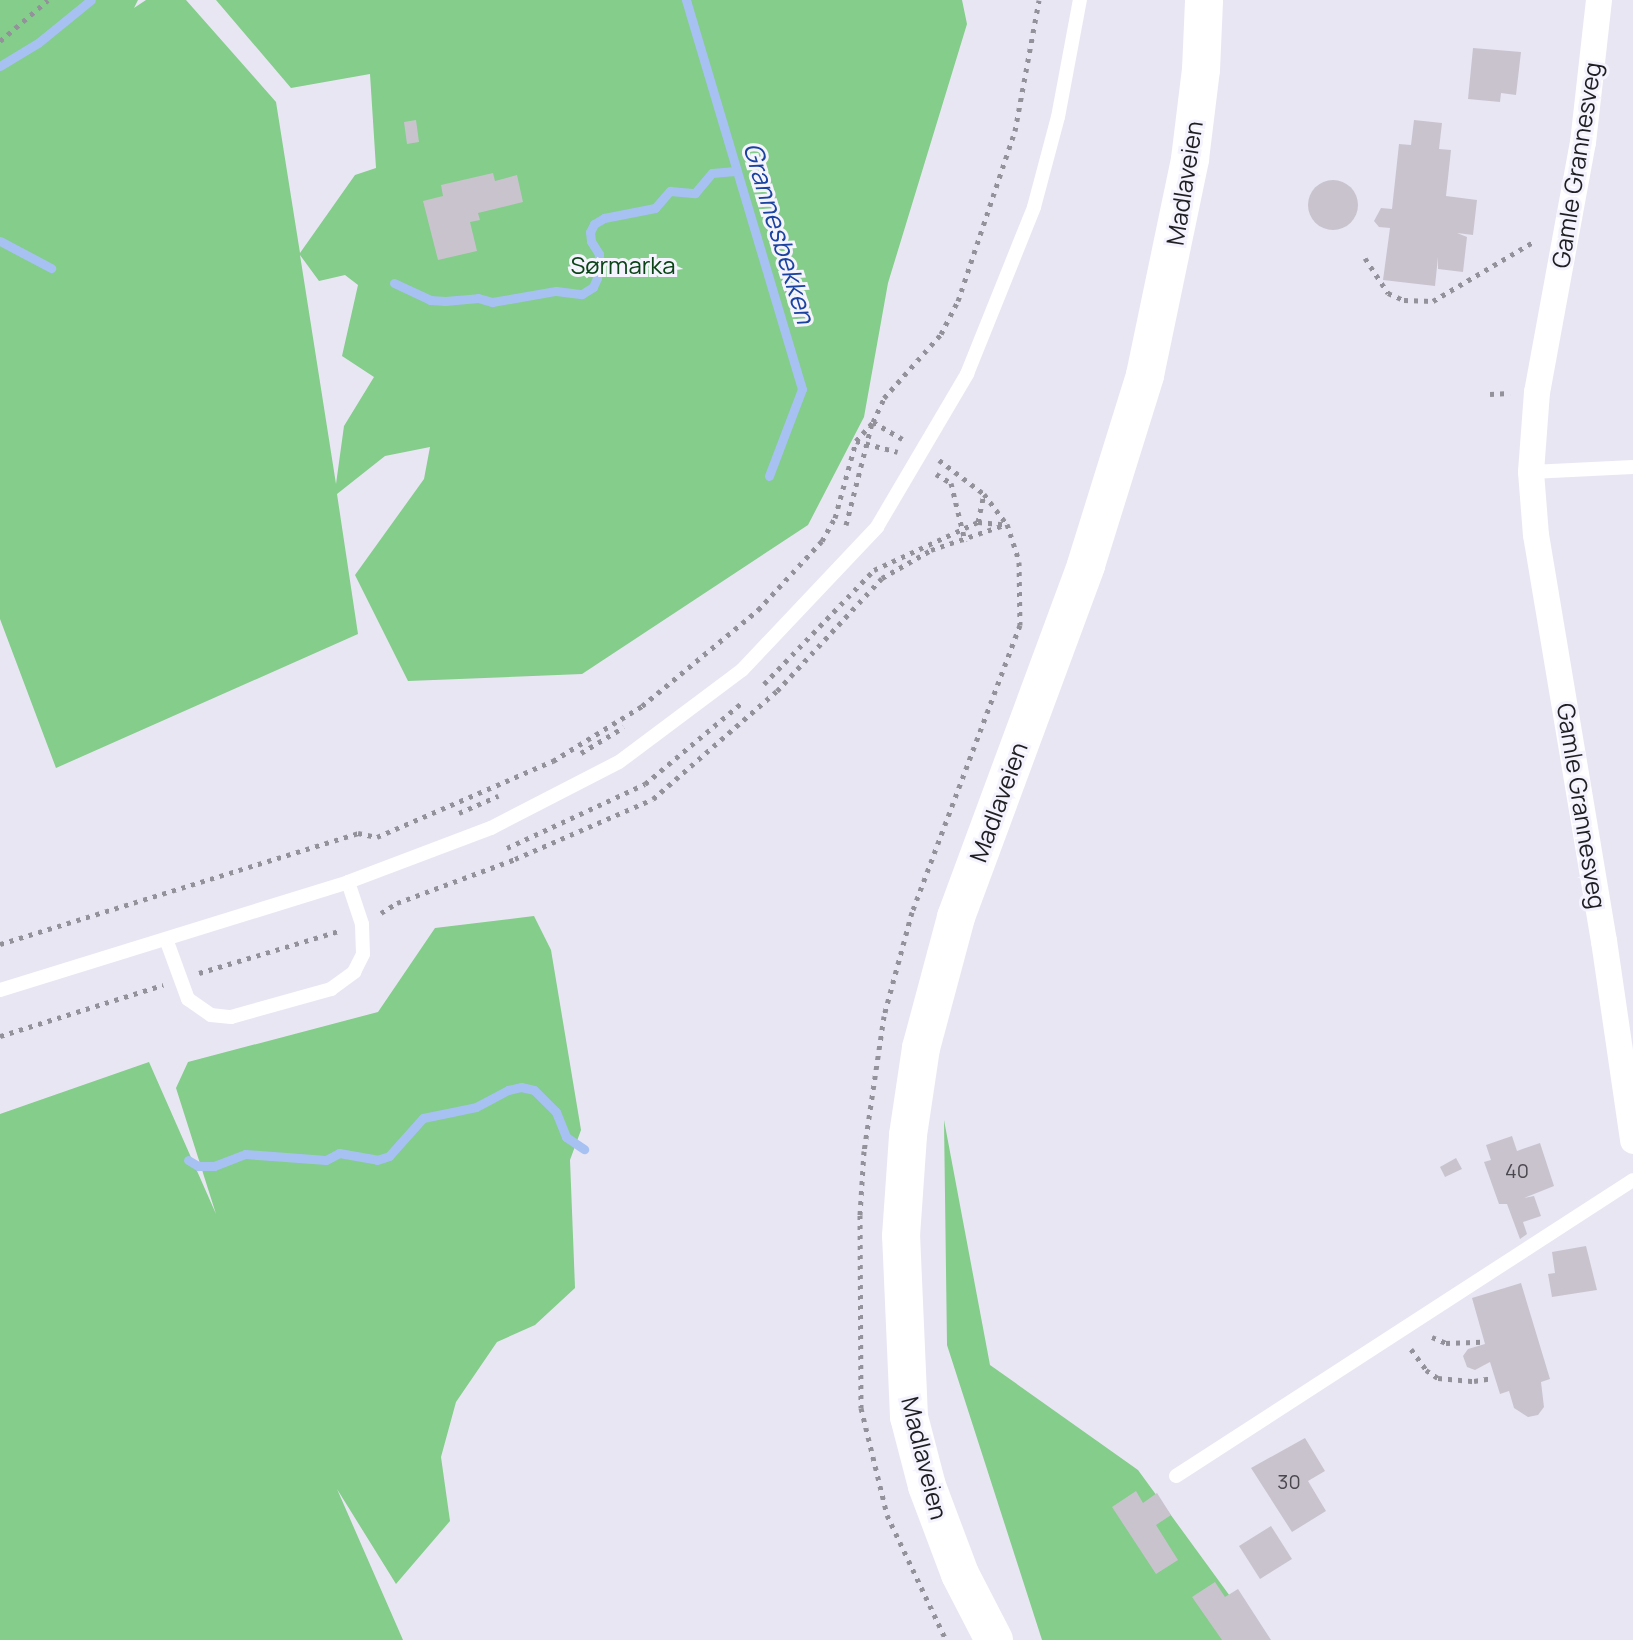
<!DOCTYPE html>
<html>
<head>
<meta charset="utf-8">
<style>
	body { margin:0 }
	#map { position:relative; width:1633px; height:1640px; overflow:hidden; background:#e8e6f3; font-family:Manrope,sans-serif }
	div>[style] { position:absolute }
	[style*='--x'] { left:calc(var(--x)*1px); top:calc(var(--y)*1px); width:calc(var(--w)*1px); rotate:calc(var(--a)*1deg) }
	.green>* { inset:0; background:#84cd8a }
	.stream>* { height:9px; margin:-4.5px; padding:0 4.5px; transform-origin:4.5px; border-radius:4.5px; background:#a7c1f3 }
	.building>* { inset:0; background:#c9c3ce }
	.round { border-radius:50% }
	.path>* { height:5px; margin-top:-2.5px; transform-origin:0; background:repeating-linear-gradient(90deg,#93929b 0 4px,transparent 0 10px) }
	.lane>* { height:14px; margin:-7px; padding:0 7px; transform-origin:7px; border-radius:7px; background:#fff }
	.street>* { height:26px; margin:-13px; padding:0 13px; transform-origin:13px; border-radius:13px; background:#fff }
	.secondary>* { height:38px; margin:-19px; padding:0 19px; transform-origin:19px; border-radius:19px; background:#fff }
	span { translate:-50% -50%; white-space:nowrap; text-align:center; line-height:1.15; -webkit-text-stroke:6px #f5f4fe; paint-order:stroke }
	.number-label { font-size:20px; color:#4a484e }
	.number-label span { -webkit-text-stroke-width:0 }
	.street-label { font-size:24px; color:#1f1f23 }
	.park-label { font-size:24px; color:#0a4416 }
	.water-label { font-size:26px; color:#1a43a0; font-style:italic }
</style>
</head>
<body>
<div id="map">
	<div class="green">
		<div style="clip-path:polygon(evenodd,0 0,138px 0,134px 8px,146px 0,186px 0,276px 102px,300px 253px,355px 175px,376px 168px,370px 74px,291px 88px,216px 0,962px 0,967px 24px,888px 283px,864px 417px,808px 525px,582px 674px,408px 681px,355px 575px,424px 479px,430px 447px,385px 456px,337px 494px,358px 634px,56px 768px,0 619px,0 0,300px 255px,319px 281px,345px 275px,358px 285px,342px 356px,374px 377px,344px 426px,336px 484px,300px 255px)"></div>
		<div style="clip-path:polygon(534px 916px,551px 950px,581px 1130px,570px 1160px,575px 1288px,535px 1325px,497px 1342px,456px 1402px,441px 1457px,450px 1521px,396px 1584px,337px 1489px,403px 1640px,0 1640px,0 1114px,149px 1062px,216px 1214px,176px 1088px,188px 1062px,378px 1012px,435px 928px)"></div>
		<div style="clip-path:polygon(944px 1120px,990px 1365px,1138px 1470px,1262px 1640px,1042px 1640px,947px 1345px)"></div>
	</div>
	<div class="stream">
		<div style="--x:686;--y:0;--w:406;--a:73.4"></div>
		<div style="--x:802;--y:389;--w:93;--a:110.8"></div>
		<div style="--x:0;--y:66;--w:44;--a:-31.2"></div>
		<div style="--x:38;--y:43;--w:68;--a:-39.1"></div>
		<div style="--x:0;--y:241;--w:58;--a:27.9"></div>
		<div style="--x:394;--y:283;--w:40;--a:25"></div>
		<div style="--x:430;--y:300;--w:15;--a:4"></div>
		<div style="--x:445;--y:301;--w:33;--a:-5"></div>
		<div style="--x:478;--y:298;--w:15;--a:16"></div>
		<div style="--x:492;--y:302;--w:65;--a:-9.8"></div>
		<div style="--x:556;--y:291;--w:26;--a:7"></div>
		<div style="--x:582;--y:294;--w:13;--a:-32"></div>
		<div style="--x:593;--y:287;--w:10;--a:-66"></div>
		<div style="--x:597;--y:278;--w:24;--a:-85"></div>
		<div style="--x:599;--y:254;--w:15;--a:-122"></div>
		<div style="--x:591;--y:241;--w:9;--a:-96"></div>
		<div style="--x:590;--y:232;--w:9;--a:-63"></div>
		<div style="--x:594;--y:224;--w:12;--a:-31"></div>
		<div style="--x:604;--y:218;--w:52;--a:-11.1"></div>
		<div style="--x:655;--y:208;--w:23;--a:-49"></div>
		<div style="--x:670;--y:191;--w:25;--a:5"></div>
		<div style="--x:695;--y:193;--w:26;--a:-50"></div>
		<div style="--x:712;--y:173;--w:23;--a:-5"></div>
		<div style="--x:188;--y:1160;--w:12;--a:31"></div>
		<div style="--x:198;--y:1166;--w:16;--a:0"></div>
		<div style="--x:214;--y:1166;--w:33;--a:-21"></div>
		<div style="--x:245;--y:1154;--w:81;--a:4.2"></div>
		<div style="--x:326;--y:1160;--w:15;--a:-28"></div>
		<div style="--x:339;--y:1153;--w:39;--a:10"></div>
		<div style="--x:377;--y:1160;--w:13;--a:-18"></div>
		<div style="--x:389;--y:1156;--w:51;--a:-48.2"></div>
		<div style="--x:423;--y:1118;--w:54;--a:-11.7"></div>
		<div style="--x:476;--y:1107;--w:36;--a:-28"></div>
		<div style="--x:508;--y:1090;--w:13;--a:-13"></div>
		<div style="--x:521;--y:1087;--w:13;--a:13"></div>
		<div style="--x:534;--y:1090;--w:31;--a:45"></div>
		<div style="--x:556;--y:1112;--w:27;--a:68"></div>
		<div style="--x:566;--y:1137;--w:22;--a:34"></div>
	</div>
	<div class="building">
		<div style="clip-path:polygon(1473px 48px,1521px 52px,1516px 95px,1501px 93px,1500px 102px,1468px 99px)"></div>
		<div style="clip-path:polygon(416px 120px,419px 142px,407px 144px,404px 122px)"></div>
		<div style="clip-path:polygon(1414px 120px,1442px 123px,1439px 149px,1451px 150px,1446px 196px,1477px 200px,1473px 235px,1457px 233px,1467px 237px,1463px 272px,1438px 269px,1438px 257px,1435px 286px,1383px 280px,1390px 228px,1379px 227px,1374px 221px,1381px 208px,1392px 209px,1399px 144px,1411px 145px)"></div>
		<div style="clip-path:polygon(493px 173px,495px 181px,517px 175px,523px 202px,478px 213px,480px 220px,470px 222px,477px 251px,438px 260px,423px 201px,443px 196px,441px 185px)"></div>
		<div class="round" style="left:1308px;top:180px;width:50px;height:50px"></div>
		<div style="clip-path:polygon(1512px 1136px,1517px 1151px,1540px 1143px,1554px 1186px,1524px 1198px,1534px 1196px,1541px 1216px,1523px 1222px,1527px 1234px,1520px 1239px,1507px 1204px,1499px 1204px,1484px 1162px,1491px 1160px,1486px 1145px)"></div>
		<div style="clip-path:polygon(1456px 1158px,1462px 1169px,1445px 1177px,1440px 1167px)"></div>
		<div style="clip-path:polygon(1586px 1246px,1597px 1290px,1552px 1297px,1548px 1274px,1555px 1273px,1552px 1252px)"></div>
		<div style="clip-path:polygon(1521px 1283px,1550px 1379px,1541px 1382px,1544px 1407px,1538px 1415px,1528px 1417px,1514px 1408px,1509px 1391px,1500px 1394px,1490px 1362px,1475px 1370px,1467px 1367px,1463px 1356px,1468px 1349px,1485px 1344px,1472px 1298px)"></div>
		<div style="clip-path:polygon(1305px 1438px,1325px 1471px,1308px 1481px,1326px 1511px,1292px 1532px,1251px 1468px)"></div>
		<div style="clip-path:polygon(1136px 1491px,1143px 1503px,1157px 1493px,1171px 1515px,1156px 1525px,1178px 1560px,1156px 1574px,1112px 1507px)"></div>
		<div style="clip-path:polygon(1271px 1526px,1292px 1559px,1260px 1579px,1239px 1546px)"></div>
		<div style="clip-path:polygon(1215px 1582px,1225px 1597px,1238px 1589px,1271px 1640px,1222px 1640px,1192px 1597px)"></div>
	</div>
	<div class="path">
		<div style="--x:0;--y:41;--w:63;--a:-40.5"></div>
		<div style="--x:1365;--y:258;--w:42;--a:56.7"></div>
		<div style="--x:1388;--y:293;--w:17;--a:24"></div>
		<div style="--x:1404;--y:300;--w:29;--a:2"></div>
		<div style="--x:1433;--y:301;--w:118;--a:-30.5"></div>
		<div style="--x:1490;--y:394;--w:20;--a:-3"></div>
		<div style="--x:873;--y:422;--w:34;--a:30"></div>
		<div style="--x:856;--y:441;--w:43;--a:14.7"></div>
		<div style="--x:939;--y:460;--w:56;--a:37.1"></div>
		<div style="--x:984;--y:494;--w:38;--a:53"></div>
		<div style="--x:1007;--y:524;--w:40;--a:72"></div>
		<div style="--x:1019;--y:562;--w:63;--a:89.1"></div>
		<div style="--x:1020;--y:625;--w:307;--a:110.6"></div>
		<div style="--x:912;--y:912;--w:108;--a:105.1"></div>
		<div style="--x:884;--y:1016;--w:136;--a:98.4"></div>
		<div style="--x:864;--y:1151;--w:64;--a:93.6"></div>
		<div style="--x:860;--y:1215;--w:193;--a:89.7"></div>
		<div style="--x:861;--y:1408;--w:110;--a:76.3"></div>
		<div style="--x:887;--y:1515;--w:138;--a:64.7"></div>
		<div style="--x:936;--y:474;--w:17;--a:31"></div>
		<div style="--x:951;--y:483;--w:60;--a:76.4"></div>
		<div style="--x:978;--y:522;--w:29;--a:-78"></div>
		<div style="--x:846;--y:525;--w:105;--a:-75.7"></div>
		<div style="--x:764;--y:684;--w:158;--a:-46"></div>
		<div style="--x:874;--y:570;--w:115;--a:-24.8"></div>
		<div style="--x:978;--y:522;--w:25;--a:5"></div>
		<div style="--x:581;--y:753;--w:50;--a:-31.2"></div>
		<div style="--x:459;--y:813;--w:43;--a:-23.6"></div>
		<div style="--x:507;--y:848;--w:152;--a:-24.9"></div>
		<div style="--x:645;--y:784;--w:129;--a:-40"></div>
		<div style="--x:381;--y:913;--w:19;--a:-32"></div>
		<div style="--x:397;--y:903;--w:126;--a:-20.4"></div>
		<div style="--x:515;--y:859;--w:150;--a:-23.5"></div>
		<div style="--x:653;--y:799;--w:164;--a:-41.1"></div>
		<div style="--x:777;--y:691;--w:154;--a:-47.1"></div>
		<div style="--x:882;--y:578;--w:56;--a:-29.7"></div>
		<div style="--x:931;--y:550;--w:80;--a:-18.9"></div>
		<div style="--x:0;--y:944;--w:375;--a:-17.2"></div>
		<div style="--x:358;--y:833;--w:19;--a:12"></div>
		<div style="--x:377;--y:837;--w:192;--a:-23.4"></div>
		<div style="--x:553;--y:761;--w:105;--a:-31.7"></div>
		<div style="--x:642;--y:706;--w:151;--a:-39.6"></div>
		<div style="--x:758;--y:610;--w:94;--a:-47.2"></div>
		<div style="--x:822;--y:541;--w:26;--a:-61"></div>
		<div style="--x:835;--y:518;--w:80;--a:-74.7"></div>
		<div style="--x:856;--y:441;--w:25;--a:-48"></div>
		<div style="--x:873;--y:422;--w:26;--a:-65"></div>
		<div style="--x:884;--y:398;--w:86;--a:-48.3"></div>
		<div style="--x:941;--y:334;--w:37;--a:-63"></div>
		<div style="--x:958;--y:301;--w:179;--a:-71.5"></div>
		<div style="--x:1015;--y:131;--w:133;--a:-79.6"></div>
		<div style="--x:199;--y:973;--w:149;--a:-16.7"></div>
		<div style="--x:0;--y:1036;--w:171;--a:-17.4"></div>
		<div style="--x:1432;--y:1337;--w:15;--a:23"></div>
		<div style="--x:1446;--y:1343;--w:36;--a:-2"></div>
		<div style="--x:1411;--y:1349;--w:26;--a:54"></div>
		<div style="--x:1426;--y:1370;--w:14;--a:34"></div>
		<div style="--x:1438;--y:1378;--w:36;--a:5"></div>
		<div style="--x:1474;--y:1381;--w:19;--a:-9"></div>
	</div>
	<div class="lane">
		<div style="--x:1531;--y:472;--w:102;--a:-2.8"></div>
		<div style="--x:166;--y:939;--w:64;--a:69.9"></div>
		<div style="--x:188;--y:999;--w:28;--a:35"></div>
		<div style="--x:211;--y:1015;--w:20;--a:6"></div>
		<div style="--x:231;--y:1017;--w:104;--a:-15.6"></div>
		<div style="--x:331;--y:989;--w:29;--a:-36"></div>
		<div style="--x:354;--y:972;--w:20;--a:-63"></div>
		<div style="--x:363;--y:954;--w:30;--a:-92"></div>
		<div style="--x:362;--y:924;--w:44;--a:-108.4"></div>
		<div style="--x:0;--y:990;--w:364;--a:-17.2"></div>
		<div style="--x:348;--y:882;--w:153;--a:-20.7"></div>
		<div style="--x:491;--y:828;--w:144;--a:-27.3"></div>
		<div style="--x:619;--y:762;--w:154;--a:-36.8"></div>
		<div style="--x:742;--y:670;--w:197;--a:-46.6"></div>
		<div style="--x:877;--y:527;--w:178;--a:-59.5"></div>
		<div style="--x:967;--y:374;--w:180;--a:-68.1"></div>
		<div style="--x:1034;--y:207;--w:93;--a:-75.1"></div>
		<div style="--x:1058;--y:117;--w:119;--a:-79.4"></div>
		<div style="--x:1176;--y:1476;--w:544;--a:-32.93"></div>
	</div>
	<div class="street">
		<div style="--x:1599;--y:0;--w:143;--a:96.4"></div>
		<div style="--x:1583;--y:142;--w:254;--a:100.4"></div>
		<div style="--x:1537;--y:392;--w:80;--a:94.3"></div>
		<div style="--x:1531;--y:472;--w:63;--a:85.5"></div>
		<div style="--x:1536;--y:535;--w:412;--a:80.5"></div>
		<div style="--x:1604;--y:941;--w:202;--a:81.7"></div>
	</div>
	<div class="secondary">
		<div style="--x:994;--y:1640;--w:74;--a:-117.3"></div>
		<div style="--x:960;--y:1574;--w:94;--a:-110.6"></div>
		<div style="--x:927;--y:1486;--w:71;--a:-104.6"></div>
		<div style="--x:909;--y:1417;--w:181;--a:-92.5"></div>
		<div style="--x:901;--y:1236;--w:101;--a:-86"></div>
		<div style="--x:908;--y:1135;--w:88;--a:-81.5"></div>
		<div style="--x:921;--y:1048;--w:136;--a:-75"></div>
		<div style="--x:956;--y:917;--w:375;--a:-69.7"></div>
		<div style="--x:1086;--y:565;--w:199;--a:-72.7"></div>
		<div style="--x:1145;--y:375;--w:221;--a:-78.2"></div>
		<div style="--x:1190;--y:159;--w:90;--a:-83"></div>
		<div style="--x:1201;--y:70;--w:70;--a:-87.5"></div>
	</div>
	<div class="number-label">
		<span style="left:1517px;top:1170px">40</span>
		<span style="left:1289px;top:1481px">30</span>
	</div>
	<div class="street-label">
		<span style="left:1576px;top:165px;rotate:-81deg">Gamle Grannesveg</span>
		<span style="left:1184px;top:183px;rotate:-81deg">Madlaveien</span>
		<span style="left:998px;top:802px;rotate:-70deg">Madlaveien</span>
		<span style="left:1582px;top:806px;rotate:81deg">Gamle Grannesveg</span>
		<span style="left:925px;top:1458px;rotate:76deg">Madlaveien</span>
	</div>
	<div class="park-label">
		<span style="left:623px;top:265px">Sørmarka</span>
	</div>
	<div class="water-label">
		<span style="left:779px;top:233px;rotate:73deg">Grannesbekken</span>
	</div>
</div>
</body>
</html>
